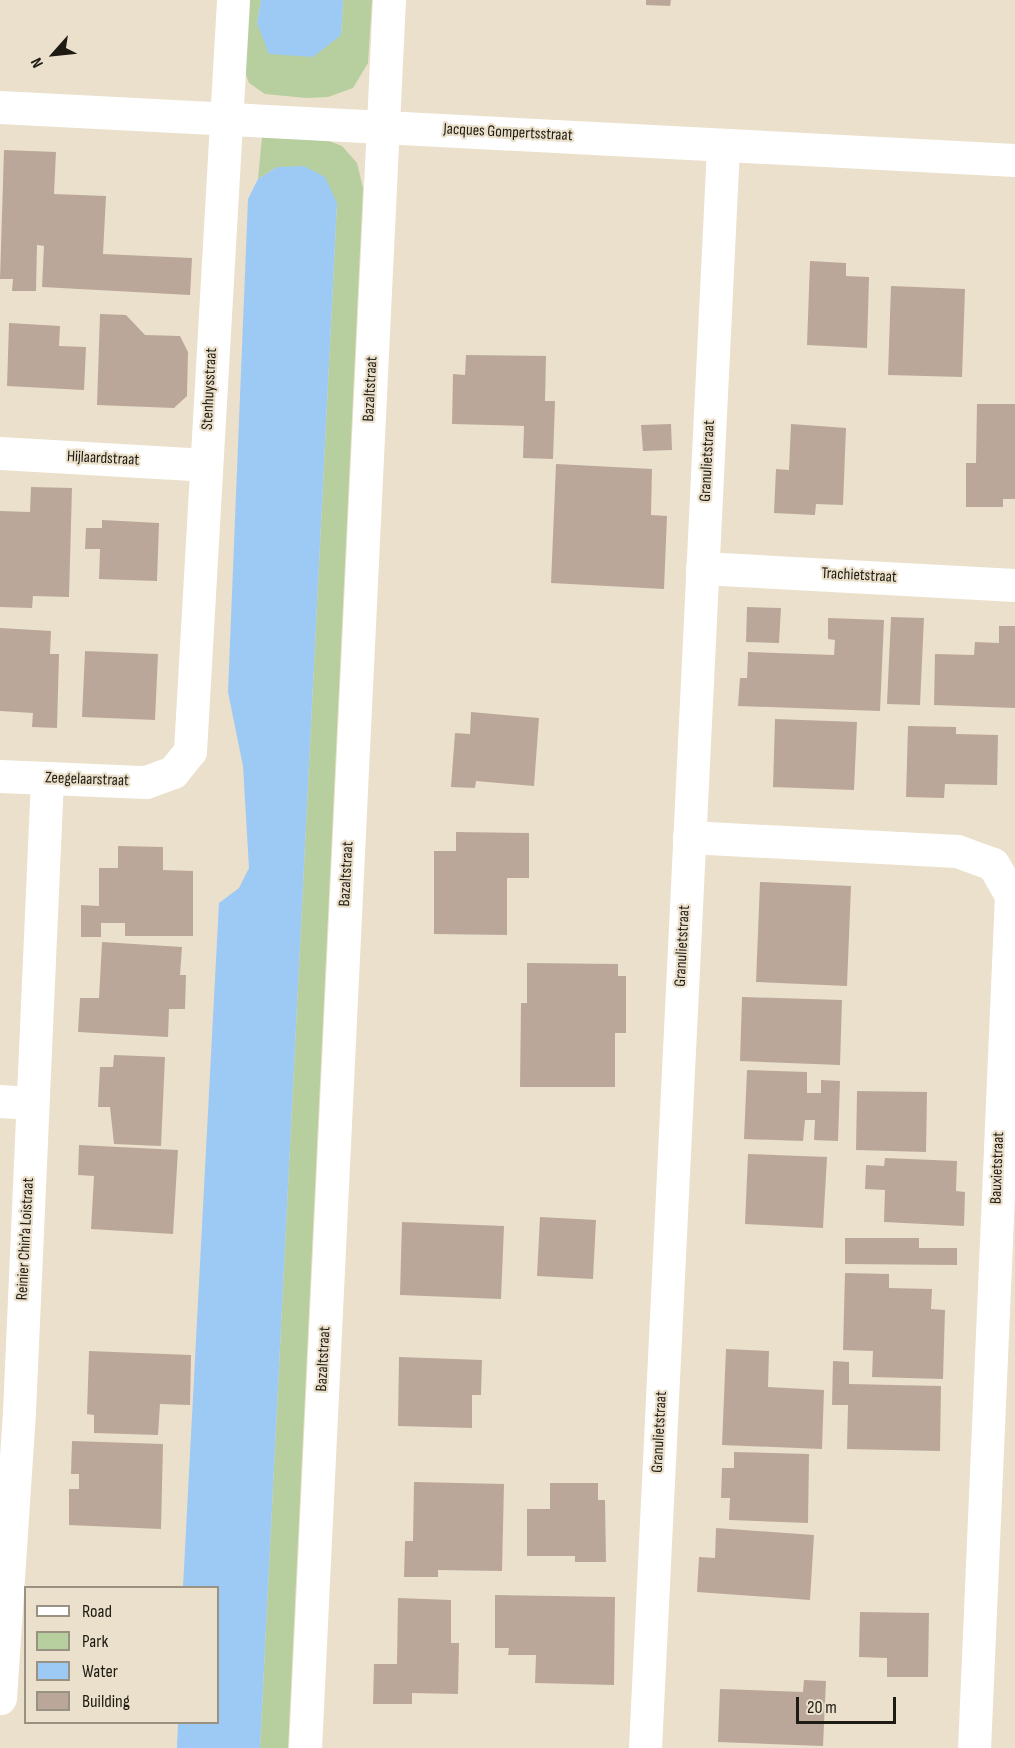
<!DOCTYPE html>
<html>
<head>
<meta charset="utf-8">
<style>
	body { margin:0 }
	#map { position:relative; width:1015px; height:1748px; overflow:hidden; background:#ebe0cb; font-family:"Sofia Sans Condensed",sans-serif }
	div>[style] { position:absolute }
	[style*='--x'] { left:calc(var(--x)*1px); top:calc(var(--y)*1px); width:calc(var(--w)*1px); rotate:calc(var(--a)*1deg) }
	.green>* { inset:0; background:#b7cf9e }
	.water>* { inset:0; background:#9dc9f5 }
	.building>* { inset:0; background:#bba799 }
	.minor>* { height:33px; margin:-16.5px; padding:0 16.5px; transform-origin:16.5px; border-radius:16.5px; background:#fff }
	.tertiary>* { height:33px; margin:-16.5px; padding:0 16.5px; transform-origin:16.5px; border-radius:16.5px; background:#fff }
	span { translate:-50% -50%; white-space:nowrap; text-align:center; line-height:1.15; -webkit-text-stroke:4.5px #ebe0cb; paint-order:stroke }
	.street-label { font-size:16px; color:#1e1b13 }
	.legend { position:absolute; left:24px; top:1586px; width:195px; height:138px; box-sizing:border-box; background:#ebe0cb; border:2px solid #999181; margin:0; padding:8px 10px; list-style:none; font-size:18px; color:#1e1b13 }
	.legend li { display:flex; align-items:center; gap:12px; height:30px }
	.legend b { width:30px; border:2px solid #999181 }
	.north { position:absolute; left:24px; top:24px; width:60px; height:60px; -webkit-text-stroke:4px #ebe0cb; paint-order:stroke; rotate:243deg; font-size:16px; font-weight:700; line-height:24px; text-align:center; color:#1e1b13 }
	.north::after { content:''; display:block; margin:auto; width:21px; height:27px; background:#1e1b13; clip-path:polygon(50% 0,100% 100%,50% 72%,0 100%) }
	.scale { position:absolute; left:796px; top:1697px; width:100px; height:27px; box-sizing:border-box; border:3px solid #1e1b13; border-top:0; padding-left:8px; font-size:18px; line-height:21px; white-space:nowrap; color:#1e1b13; -webkit-text-stroke:4px #ebe0cb; paint-order:stroke }
</style>
</head>
<body>
<div id="map">
	<div class="green">
		<div style="clip-path:polygon(244px 0,261px 0,257px 23px,341px 35px,343px 0,372px 0,368px 63px,353px 88px,328px 97px,306px 98px,265px 94px,249px 83px,239px 57px)"></div>
		<div style="clip-path:polygon(262px 137px,319px 137px,342px 146px,357px 163px,363px 188px,288px 1748px,260px 1748px,337px 203px,277px 167px,258px 179px)"></div>
	</div>
	<div class="water">
		<div style="clip-path:polygon(261px 0,343px 0,341px 35px,313px 57px,269px 54px,257px 23px)"></div>
		<div style="clip-path:polygon(304px 166px,325px 177px,337px 203px,260px 1748px,177px 1748px,178px 1723px,218px 1722px,218px 1588px,183px 1587px,219px 903px,239px 888px,249px 868px,243px 766px,228px 692px,248px 199px,258px 179px,277px 167px)"></div>
	</div>
	<div class="building">
		<div style="clip-path:polygon(646px 0,671px 0,670px 6px,646px 5px)"></div>
		<div style="clip-path:polygon(4px 150px,56px 152px,54px 194px,106px 196px,103px 254px,192px 258px,190px 295px,42px 287px,44px 246px,37px 245px,36px 291px,12px 291px,13px 279px,0 279px)"></div>
		<div style="clip-path:polygon(810px 261px,846px 263px,846px 276px,869px 277px,867px 348px,807px 345px)"></div>
		<div style="clip-path:polygon(891px 286px,965px 289px,962px 377px,888px 375px)"></div>
		<div style="clip-path:polygon(100px 314px,126px 315px,145px 335px,180px 336px,188px 352px,187px 396px,174px 408px,97px 405px)"></div>
		<div style="clip-path:polygon(9px 323px,60px 326px,59px 346px,86px 347px,84px 390px,7px 386px)"></div>
		<div style="clip-path:polygon(466px 355px,546px 356px,545px 401px,555px 401px,553px 459px,523px 458px,524px 426px,452px 424px,453px 374px,465px 375px)"></div>
		<div style="clip-path:polygon(977px 404px,1015px 404px,1015px 499px,1003px 499px,1003px 507px,966px 507px,966px 463px,976px 463px)"></div>
		<div style="clip-path:polygon(671px 424px,672px 450px,643px 451px,641px 425px)"></div>
		<div style="clip-path:polygon(791px 424px,846px 428px,843px 505px,816px 504px,815px 515px,774px 513px,776px 469px,789px 470px)"></div>
		<div style="clip-path:polygon(556px 464px,652px 469px,651px 515px,667px 516px,664px 589px,551px 583px)"></div>
		<div style="clip-path:polygon(31px 487px,72px 488px,69px 597px,33px 596px,32px 608px,0 607px,0 511px,30px 512px)"></div>
		<div style="clip-path:polygon(102px 520px,159px 523px,157px 581px,99px 579px,100px 549px,85px 549px,86px 528px,102px 528px)"></div>
		<div style="clip-path:polygon(747px 607px,781px 608px,779px 643px,746px 642px)"></div>
		<div style="clip-path:polygon(891px 617px,924px 618px,920px 705px,887px 704px)"></div>
		<div style="clip-path:polygon(828px 618px,884px 620px,880px 711px,738px 706px,740px 678px,747px 678px,748px 652px,834px 655px,835px 640px,828px 639px)"></div>
		<div style="clip-path:polygon(999px 626px,1015px 626px,1015px 708px,934px 705px,935px 654px,974px 655px,975px 642px,999px 643px)"></div>
		<div style="clip-path:polygon(0 628px,51px 631px,50px 654px,59px 654px,57px 728px,32px 727px,33px 713px,0 711px)"></div>
		<div style="clip-path:polygon(85px 651px,158px 654px,155px 720px,82px 717px)"></div>
		<div style="clip-path:polygon(471px 712px,539px 718px,534px 786px,476px 781px,475px 788px,451px 787px,455px 733px,470px 734px)"></div>
		<div style="clip-path:polygon(775px 719px,857px 722px,854px 790px,773px 787px)"></div>
		<div style="clip-path:polygon(908px 726px,956px 727px,956px 734px,998px 735px,997px 785px,945px 784px,944px 798px,906px 797px)"></div>
		<div style="clip-path:polygon(456px 832px,529px 833px,529px 878px,507px 878px,507px 935px,434px 934px,434px 851px,456px 851px)"></div>
		<div style="clip-path:polygon(118px 846px,163px 847px,163px 870px,193px 871px,193px 936px,125px 936px,125px 923px,101px 923px,101px 937px,81px 937px,81px 905px,99px 906px,99px 868px,118px 868px)"></div>
		<div style="clip-path:polygon(760px 882px,851px 886px,847px 986px,756px 982px)"></div>
		<div style="clip-path:polygon(102px 942px,182px 947px,180px 975px,186px 975px,185px 1009px,169px 1009px,168px 1037px,78px 1032px,80px 998px,99px 998px)"></div>
		<div style="clip-path:polygon(527px 963px,618px 964px,618px 976px,626px 976px,626px 1033px,615px 1033px,615px 1087px,520px 1087px,521px 1003px,527px 1003px)"></div>
		<div style="clip-path:polygon(742px 997px,842px 1000px,840px 1065px,740px 1061px)"></div>
		<div style="clip-path:polygon(114px 1055px,165px 1057px,161px 1146px,114px 1144px,110px 1107px,98px 1107px,100px 1067px,113px 1067px)"></div>
		<div style="clip-path:polygon(747px 1070px,807px 1072px,807px 1093px,821px 1093px,821px 1080px,840px 1081px,838px 1141px,814px 1140px,815px 1120px,805px 1120px,803px 1141px,744px 1139px)"></div>
		<div style="clip-path:polygon(857px 1091px,927px 1092px,926px 1152px,856px 1150px)"></div>
		<div style="clip-path:polygon(79px 1145px,178px 1150px,173px 1234px,91px 1229px,94px 1176px,78px 1175px)"></div>
		<div style="clip-path:polygon(748px 1154px,827px 1157px,823px 1228px,745px 1224px)"></div>
		<div style="clip-path:polygon(885px 1158px,957px 1161px,956px 1191px,965px 1192px,964px 1226px,884px 1222px,885px 1190px,865px 1189px,866px 1165px,884px 1166px)"></div>
		<div style="clip-path:polygon(540px 1217px,596px 1220px,593px 1279px,537px 1276px)"></div>
		<div style="clip-path:polygon(402px 1222px,504px 1226px,501px 1299px,400px 1295px)"></div>
		<div style="clip-path:polygon(845px 1238px,919px 1238px,919px 1248px,957px 1248px,957px 1265px,845px 1264px)"></div>
		<div style="clip-path:polygon(845px 1273px,889px 1274px,889px 1288px,932px 1289px,931px 1309px,945px 1310px,943px 1379px,872px 1377px,873px 1351px,843px 1350px)"></div>
		<div style="clip-path:polygon(726px 1349px,769px 1351px,768px 1387px,824px 1390px,822px 1449px,722px 1445px)"></div>
		<div style="clip-path:polygon(89px 1351px,191px 1355px,190px 1405px,160px 1404px,158px 1435px,94px 1433px,94px 1415px,87px 1414px)"></div>
		<div style="clip-path:polygon(399px 1357px,482px 1360px,481px 1395px,472px 1395px,472px 1428px,398px 1426px)"></div>
		<div style="clip-path:polygon(833px 1361px,849px 1362px,849px 1384px,941px 1386px,940px 1451px,847px 1449px,848px 1405px,832px 1405px)"></div>
		<div style="clip-path:polygon(72px 1441px,163px 1444px,161px 1529px,69px 1525px,69px 1489px,79px 1489px,79px 1474px,71px 1474px)"></div>
		<div style="clip-path:polygon(734px 1452px,809px 1454px,808px 1523px,729px 1520px,730px 1498px,721px 1498px,722px 1468px,734px 1468px)"></div>
		<div style="clip-path:polygon(414px 1482px,504px 1484px,502px 1571px,438px 1570px,438px 1577px,404px 1577px,405px 1541px,413px 1541px)"></div>
		<div style="clip-path:polygon(550px 1483px,598px 1483px,598px 1500px,605px 1500px,606px 1562px,575px 1562px,575px 1556px,527px 1556px,527px 1509px,550px 1509px)"></div>
		<div style="clip-path:polygon(716px 1528px,814px 1535px,810px 1600px,697px 1592px,699px 1557px,715px 1558px)"></div>
		<div style="clip-path:polygon(495px 1595px,615px 1597px,614px 1685px,535px 1683px,536px 1655px,508px 1655px,509px 1648px,495px 1648px)"></div>
		<div style="clip-path:polygon(398px 1598px,451px 1600px,451px 1643px,459px 1643px,458px 1694px,412px 1693px,412px 1704px,373px 1704px,374px 1664px,397px 1664px)"></div>
		<div style="clip-path:polygon(860px 1612px,929px 1613px,928px 1677px,887px 1677px,887px 1658px,859px 1657px)"></div>
		<div style="clip-path:polygon(804px 1680px,826px 1681px,823px 1746px,718px 1742px,720px 1689px,803px 1692px)"></div>
	</div>
	<div class="minor">
		<div style="--x:0;--y:107;--w:1016;--a:2.99"></div>
		<div style="--x:0;--y:453;--w:206;--a:3.3"></div>
		<div style="--x:702;--y:568;--w:313;--a:3.1"></div>
		<div style="--x:0;--y:776;--w:146;--a:2.4"></div>
		<div style="--x:146;--y:782;--w:29;--a:-20"></div>
		<div style="--x:173;--y:772;--w:27;--a:-51"></div>
		<div style="--x:190;--y:751;--w:752;--a:-86.72"></div>
		<div style="--x:689;--y:837;--w:268;--a:3"></div>
		<div style="--x:957;--y:851;--w:38;--a:20"></div>
		<div style="--x:993;--y:864;--w:36;--a:60"></div>
		<div style="--x:1011;--y:895;--w:854;--a:92.48"></div>
		<div style="--x:0;--y:1101;--w:32;--a:4"></div>
		<div style="--x:0;--y:1698;--w:287;--a:-86.2"></div>
		<div style="--x:19;--y:1412;--w:634;--a:-87.47"></div>
		<div style="--x:645;--y:1748;--w:1605;--a:-87.21"></div>
	</div>
	<div class="tertiary">
		<div style="--x:305;--y:1748;--w:1750;--a:-87.25"></div>
	</div>
	<div class="street-label">
		<span style="left:508px;top:133px;rotate:3deg">Jacques Gompertsstraat</span>
		<span style="left:210px;top:389px;rotate:-87deg">Stenhuysstraat</span>
		<span style="left:371px;top:389px;rotate:-87deg">Bazaltstraat</span>
		<span style="left:103px;top:459px;rotate:3deg">Hijlaardstraat</span>
		<span style="left:708px;top:461px;rotate:-87deg">Granulietstraat</span>
		<span style="left:859px;top:576px;rotate:3deg">Trachietstraat</span>
		<span style="left:87px;top:780px;rotate:2deg">Zeegelaarstraat</span>
		<span style="left:347px;top:874px;rotate:-87deg">Bazaltstraat</span>
		<span style="left:683px;top:946px;rotate:-87deg">Granulietstraat</span>
		<span style="left:998px;top:1168px;rotate:-88deg">Bauxietstraat</span>
		<span style="left:26px;top:1239px;rotate:-87deg">Reinier Chin'a Loistraat</span>
		<span style="left:324px;top:1359px;rotate:-87deg">Bazaltstraat</span>
		<span style="left:660px;top:1432px;rotate:-87deg">Granulietstraat</span>
	</div>
	<ul class="legend">
	<li><b style="height:8px;background:#fff"></b>Road</li>
	<li><b style="height:16px;background:#b7cf9e"></b>Park</li>
	<li><b style="height:16px;background:#9dc9f5"></b>Water</li>
	<li><b style="height:16px;background:#bba799"></b>Building</li>
	</ul>
	<div class="north">N</div>
	<div class="scale">20 m</div>
</div>
</body>
</html>
